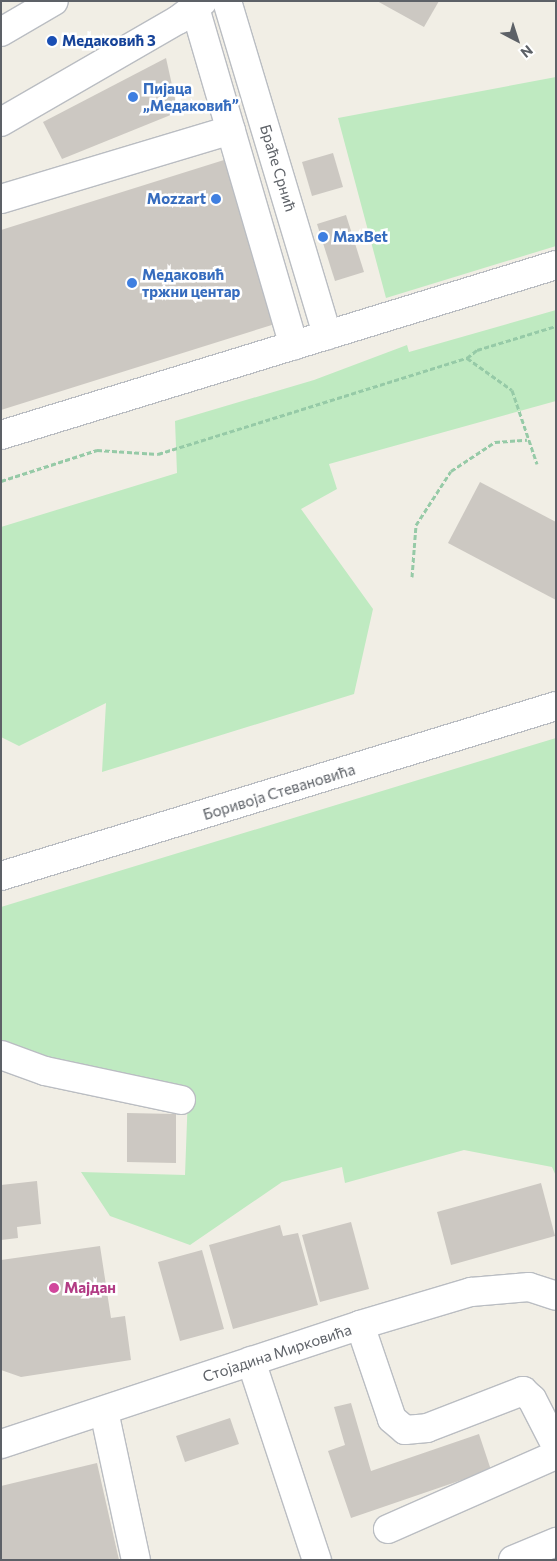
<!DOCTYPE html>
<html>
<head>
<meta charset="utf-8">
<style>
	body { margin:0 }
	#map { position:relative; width:557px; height:1561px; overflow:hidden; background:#f1eee5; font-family:Commissioner,sans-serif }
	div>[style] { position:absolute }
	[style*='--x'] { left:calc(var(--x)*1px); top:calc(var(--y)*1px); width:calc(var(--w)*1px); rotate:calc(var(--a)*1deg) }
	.green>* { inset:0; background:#bfeac1 }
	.building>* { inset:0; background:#ccc8c2 }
	.path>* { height:3px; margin-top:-1.5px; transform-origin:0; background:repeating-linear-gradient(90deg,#96caa7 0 5px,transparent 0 7.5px) }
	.roads { filter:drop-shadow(1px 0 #babdc2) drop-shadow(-1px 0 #babdc2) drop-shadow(0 1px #babdc2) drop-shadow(0 -1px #babdc2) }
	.minor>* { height:28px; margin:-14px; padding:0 14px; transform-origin:14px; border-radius:14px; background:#fff }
	.dots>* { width:14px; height:14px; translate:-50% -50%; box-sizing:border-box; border:2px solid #fff; border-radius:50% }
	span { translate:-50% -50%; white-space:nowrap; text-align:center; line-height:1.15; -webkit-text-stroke:5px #fff; paint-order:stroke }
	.transit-label { font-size:15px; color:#164399; font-weight:700 }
	.left { translate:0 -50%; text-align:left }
	.shop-label { font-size:15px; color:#366cbe; font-weight:700 }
	.right { translate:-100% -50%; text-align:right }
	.street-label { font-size:15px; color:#5d6167 }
	.hotel-label { font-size:15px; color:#b23c85; font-weight:700 }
	.frame { position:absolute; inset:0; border:2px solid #5d6167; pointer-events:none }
	.north { position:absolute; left:492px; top:15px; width:50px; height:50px; -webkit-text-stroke:4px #fff; paint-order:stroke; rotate:140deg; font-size:14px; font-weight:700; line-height:20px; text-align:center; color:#5d6167 }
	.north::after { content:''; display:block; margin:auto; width:18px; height:22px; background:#5d6167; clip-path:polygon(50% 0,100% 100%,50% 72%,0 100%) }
</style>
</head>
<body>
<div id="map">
	<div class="green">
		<div style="clip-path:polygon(556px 77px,556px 246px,386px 298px,338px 118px)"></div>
		<div style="clip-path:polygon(556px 310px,556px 401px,329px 464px,337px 489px,301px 509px,373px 609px,354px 694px,102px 772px,106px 703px,19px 746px,1px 737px,1px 527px,177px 473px,175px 421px,314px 380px,407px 345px,409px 352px)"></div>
		<div style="clip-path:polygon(556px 738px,556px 1176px,552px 1167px,464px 1150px,345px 1183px,342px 1167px,282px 1182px,190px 1245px,110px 1216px,81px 1172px,185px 1175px,188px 1094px,1px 1055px,1px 907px)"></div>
	</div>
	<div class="building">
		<div style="clip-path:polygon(377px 1px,439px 1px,424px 27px)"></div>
		<div style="clip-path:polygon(166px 58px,178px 112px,62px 159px,43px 122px)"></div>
		<div style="clip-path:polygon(333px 153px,343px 187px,312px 196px,302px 162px)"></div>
		<div style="clip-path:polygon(224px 160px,275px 324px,1px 410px,1px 230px)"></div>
		<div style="clip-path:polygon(346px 215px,364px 272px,335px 281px,317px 224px)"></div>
		<div style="clip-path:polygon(480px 482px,556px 522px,556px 600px,448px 543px)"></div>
		<div style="clip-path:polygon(127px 1113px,176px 1114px,176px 1163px,127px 1162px)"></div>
		<div style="clip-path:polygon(37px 1181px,41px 1224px,17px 1227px,18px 1238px,1px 1240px,1px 1185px)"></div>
		<div style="clip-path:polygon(541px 1183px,555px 1236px,451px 1265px,437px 1212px)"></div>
		<div style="clip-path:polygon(351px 1222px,369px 1289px,320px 1302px,302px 1235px)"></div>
		<div style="clip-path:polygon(280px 1225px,283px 1236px,298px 1233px,318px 1305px,233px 1329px,209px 1245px)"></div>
		<div style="clip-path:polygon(100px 1246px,111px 1318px,125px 1316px,131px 1360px,21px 1377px,1px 1370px,1px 1260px)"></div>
		<div style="clip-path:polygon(202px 1250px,224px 1329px,180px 1341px,158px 1262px)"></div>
		<div style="clip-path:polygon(351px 1403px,371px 1471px,479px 1434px,491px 1470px,351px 1518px,328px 1451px,345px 1445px,334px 1407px)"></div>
		<div style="clip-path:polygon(230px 1418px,239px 1444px,185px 1462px,176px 1436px)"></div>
		<div style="clip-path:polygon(97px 1463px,119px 1560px,1px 1560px,1px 1486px)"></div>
	</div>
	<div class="path">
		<div style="--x:467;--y:358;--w:13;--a:-39"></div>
		<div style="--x:477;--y:350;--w:83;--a:-16.9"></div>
		<div style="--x:1;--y:481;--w:101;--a:-17.9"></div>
		<div style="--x:97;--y:450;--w:61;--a:3.8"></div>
		<div style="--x:158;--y:454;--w:324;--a:-17.3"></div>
		<div style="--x:467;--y:358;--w:55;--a:35.4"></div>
		<div style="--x:512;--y:390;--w:78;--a:71.3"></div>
		<div style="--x:412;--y:577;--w:52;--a:-85.6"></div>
		<div style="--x:416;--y:525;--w:64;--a:-57.1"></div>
		<div style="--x:451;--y:471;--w:53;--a:-33.4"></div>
		<div style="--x:495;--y:442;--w:32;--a:-4"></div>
	</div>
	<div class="roads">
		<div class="minor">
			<div style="--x:193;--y:1;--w:359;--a:73.7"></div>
			<div style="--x:227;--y:1;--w:349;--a:73.3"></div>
			<div style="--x:1;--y:32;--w:61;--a:-30.3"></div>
			<div style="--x:1;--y:122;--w:204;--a:-30"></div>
			<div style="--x:178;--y:20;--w:31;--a:-37"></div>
			<div style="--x:1;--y:199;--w:240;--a:-16.7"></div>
			<div style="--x:1;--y:435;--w:580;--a:-17.03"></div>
			<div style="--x:1;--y:876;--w:580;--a:-17.03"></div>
			<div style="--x:1;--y:1055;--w:47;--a:20"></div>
			<div style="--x:45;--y:1071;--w:139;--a:12"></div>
			<div style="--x:360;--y:1325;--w:99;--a:71.2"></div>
			<div style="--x:392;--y:1419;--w:17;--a:40"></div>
			<div style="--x:405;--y:1430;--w:22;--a:-5"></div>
			<div style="--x:427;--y:1428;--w:103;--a:-21.1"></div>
			<div style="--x:523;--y:1391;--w:12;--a:42"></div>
			<div style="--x:532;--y:1399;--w:53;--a:62.9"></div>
			<div style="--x:251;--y:1361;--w:210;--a:71.7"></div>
			<div style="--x:104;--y:1411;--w:152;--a:77.9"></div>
			<div style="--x:1;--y:1444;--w:378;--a:-18.3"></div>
			<div style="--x:360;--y:1325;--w:116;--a:-16.6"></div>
			<div style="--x:471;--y:1292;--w:58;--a:-4.9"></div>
			<div style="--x:529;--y:1287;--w:28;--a:18"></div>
			<div style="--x:388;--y:1529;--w:184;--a:-23.8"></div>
			<div style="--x:513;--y:1560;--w:47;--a:-22.7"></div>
		</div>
	</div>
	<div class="dots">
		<div style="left:52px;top:41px;background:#1a4fb4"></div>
		<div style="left:133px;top:97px;background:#3f7fe0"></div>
		<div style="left:216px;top:199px;background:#3f7fe0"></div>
		<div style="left:323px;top:237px;background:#3f7fe0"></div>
		<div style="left:132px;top:283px;background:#3f7fe0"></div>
		<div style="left:54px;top:1288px;background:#d1479c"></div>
	</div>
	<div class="transit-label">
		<span class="left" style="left:62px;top:41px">Медаковић 3</span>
	</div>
	<div class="shop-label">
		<span class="left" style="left:143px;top:97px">Пијаца<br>„Медаковић”</span>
		<span class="right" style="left:206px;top:199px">Mozzart</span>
		<span class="left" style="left:333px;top:237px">MaxBet</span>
		<span class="left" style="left:142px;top:283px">Медаковић<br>тржни центар</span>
	</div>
	<div class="street-label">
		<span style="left:278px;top:168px;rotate:73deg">Браће Срнић</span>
		<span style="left:279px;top:792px;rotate:-17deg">Боривоја Стевановића</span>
		<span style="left:277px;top:1353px;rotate:-18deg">Стојадина Мирковића</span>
	</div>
	<div class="hotel-label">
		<span class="left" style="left:64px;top:1288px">Мајдан</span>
	</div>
	<div class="frame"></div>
	<div class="north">N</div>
</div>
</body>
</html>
